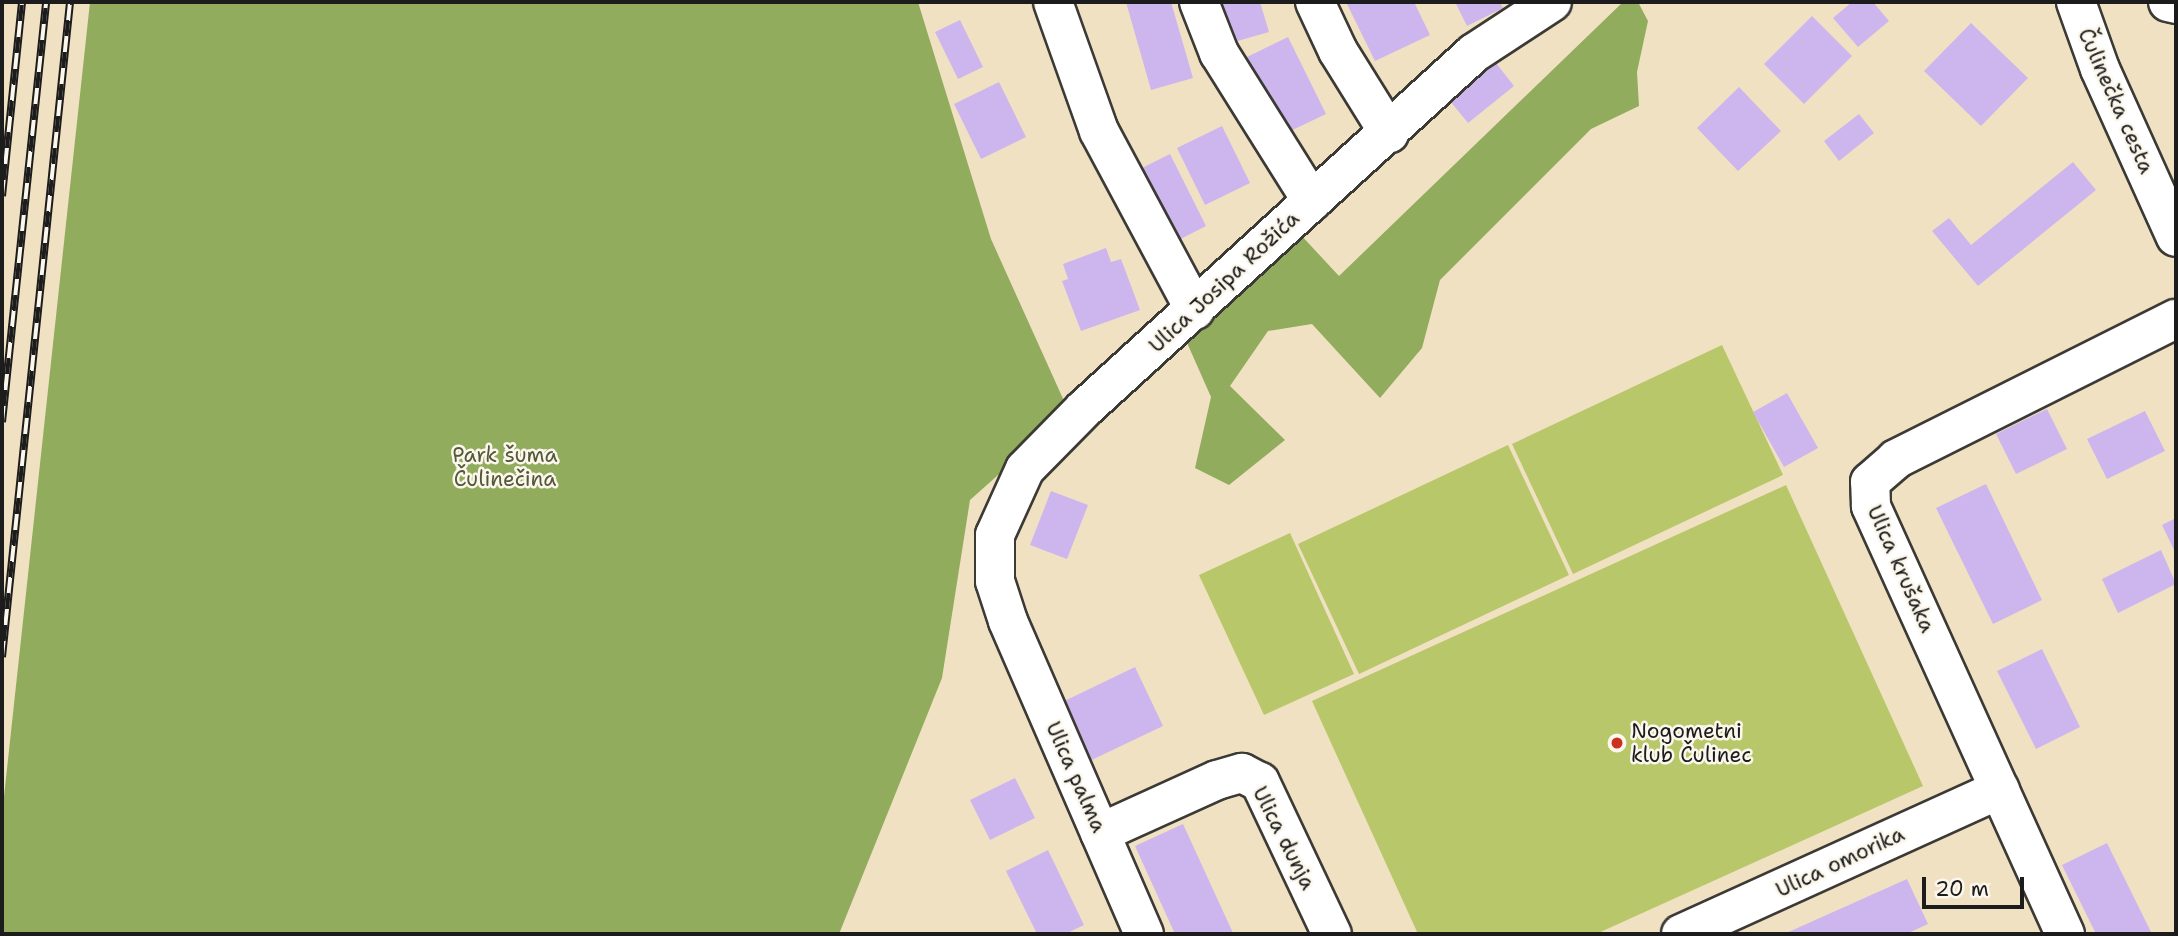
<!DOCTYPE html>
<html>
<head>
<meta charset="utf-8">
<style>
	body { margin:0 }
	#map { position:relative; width:2178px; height:936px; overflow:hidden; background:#f1e1c3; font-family:"Shantell Sans",sans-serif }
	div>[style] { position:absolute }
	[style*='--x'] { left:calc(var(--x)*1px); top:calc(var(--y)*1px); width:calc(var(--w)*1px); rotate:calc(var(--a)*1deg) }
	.green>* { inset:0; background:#b8c769 }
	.forest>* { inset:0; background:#92ac5d }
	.building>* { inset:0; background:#cdb5ee }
	.roads { filter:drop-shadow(2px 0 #3c3a35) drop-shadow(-2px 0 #3c3a35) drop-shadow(0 2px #3c3a35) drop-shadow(0 -2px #3c3a35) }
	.minor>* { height:38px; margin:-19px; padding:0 19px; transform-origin:19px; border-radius:19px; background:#fff }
	.tertiary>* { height:38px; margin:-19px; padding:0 19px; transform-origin:19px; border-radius:19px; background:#fff }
	.rail>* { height:8px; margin-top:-4px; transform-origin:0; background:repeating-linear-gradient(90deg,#fbf7ec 0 16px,#1c1c1c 0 32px); box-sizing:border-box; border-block:2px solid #1c1c1c }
	.dots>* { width:19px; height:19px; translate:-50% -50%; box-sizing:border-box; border:4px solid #fbf7ec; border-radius:50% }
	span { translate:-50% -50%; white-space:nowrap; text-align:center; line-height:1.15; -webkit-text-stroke:5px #fbf7ec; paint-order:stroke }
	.street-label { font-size:21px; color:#1c1c1c }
	.park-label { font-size:21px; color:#535837 }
	.poi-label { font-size:21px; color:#1c1c1c }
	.left { translate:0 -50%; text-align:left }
	.frame { position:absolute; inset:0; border:4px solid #1c1c1c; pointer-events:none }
	.scale { position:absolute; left:1922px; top:877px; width:102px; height:32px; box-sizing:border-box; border:4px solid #1c1c1c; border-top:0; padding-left:9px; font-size:21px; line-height:24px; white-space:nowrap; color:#1c1c1c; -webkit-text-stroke:5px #fbf7ec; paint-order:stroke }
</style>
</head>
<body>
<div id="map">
	<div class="green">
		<div style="clip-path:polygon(1722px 345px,1783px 475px,1573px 574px,1512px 444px)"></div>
		<div style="clip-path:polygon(1508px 445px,1569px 575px,1359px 674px,1298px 544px)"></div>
		<div style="clip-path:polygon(1786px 485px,1923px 786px,1596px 934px,1418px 934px,1312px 701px)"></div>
		<div style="clip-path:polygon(1290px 533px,1354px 674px,1264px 715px,1199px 575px)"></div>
	</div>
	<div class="forest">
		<div style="clip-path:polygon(90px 2px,918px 2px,991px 239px,1069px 412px,970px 500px,942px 678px,839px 934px,2px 934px,2px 815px)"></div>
		<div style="clip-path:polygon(1623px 2px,1638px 2px,1648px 21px,1637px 72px,1639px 106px,1591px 129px,1440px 280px,1422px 348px,1380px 398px,1312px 324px,1268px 331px,1230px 386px,1285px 440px,1229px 485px,1195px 468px,1211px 397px,1184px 336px,1299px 233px,1339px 276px)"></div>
	</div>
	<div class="building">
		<div style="clip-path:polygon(1126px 2px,1171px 2px,1193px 78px,1151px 90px)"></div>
		<div style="clip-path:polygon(1215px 2px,1260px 2px,1269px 32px,1227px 44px)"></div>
		<div style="clip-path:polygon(1346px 2px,1414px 2px,1430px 35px,1375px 61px)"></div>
		<div style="clip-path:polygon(1455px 2px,1500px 2px,1503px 8px,1467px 26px)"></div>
		<div style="clip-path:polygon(1852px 2px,1873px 2px,1889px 21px,1858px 47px,1833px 18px)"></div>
		<div style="clip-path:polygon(1812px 16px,1852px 56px,1804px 104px,1764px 64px)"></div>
		<div style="clip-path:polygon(960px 20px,983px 67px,958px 79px,935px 32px)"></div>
		<div style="clip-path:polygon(1971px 23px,2028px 78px,1981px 126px,1924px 71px)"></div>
		<div style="clip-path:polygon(1288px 37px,1326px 114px,1282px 135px,1245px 58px)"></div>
		<div style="clip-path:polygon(1496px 63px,1514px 86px,1468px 123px,1450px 101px)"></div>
		<div style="clip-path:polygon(999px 82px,1026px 137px,981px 159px,954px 104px)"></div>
		<div style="clip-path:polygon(1739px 87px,1781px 131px,1738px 171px,1697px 128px)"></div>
		<div style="clip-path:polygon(1859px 114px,1874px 133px,1839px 161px,1824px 141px)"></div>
		<div style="clip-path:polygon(1222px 126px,1250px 183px,1205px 205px,1177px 148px)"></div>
		<div style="clip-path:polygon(1170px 154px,1206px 226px,1165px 247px,1130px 174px)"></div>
		<div style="clip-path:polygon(2073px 162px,2096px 190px,1978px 286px,1932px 231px,1949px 218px,1971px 245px)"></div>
		<div style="clip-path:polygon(1106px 248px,1111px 262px,1121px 259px,1140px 310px,1081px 331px,1062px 281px,1068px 279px,1063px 264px)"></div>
		<div style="clip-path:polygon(1787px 393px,1818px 448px,1784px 467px,1753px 412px)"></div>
		<div style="clip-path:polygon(2047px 409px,2067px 449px,2016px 474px,1996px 434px)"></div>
		<div style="clip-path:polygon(2145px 411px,2165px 451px,2107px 479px,2087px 439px)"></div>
		<div style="clip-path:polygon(1986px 484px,2042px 600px,1993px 624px,1936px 508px)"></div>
		<div style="clip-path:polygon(1051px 491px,1088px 505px,1067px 559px,1030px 545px)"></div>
		<div style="clip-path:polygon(2176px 518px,2176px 554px,2162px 525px)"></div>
		<div style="clip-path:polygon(2161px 550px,2176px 584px,2118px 613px,2102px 579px)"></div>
		<div style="clip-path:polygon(2042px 649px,2080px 727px,2036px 749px,1997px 671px)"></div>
		<div style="clip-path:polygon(1135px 667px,1163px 726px,1081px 765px,1052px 707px)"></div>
		<div style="clip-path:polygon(1015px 778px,1035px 818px,990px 840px,970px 800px)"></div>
		<div style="clip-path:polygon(1183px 824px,1233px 933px,1230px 934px,1175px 934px,1135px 846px)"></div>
		<div style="clip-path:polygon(2107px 843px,2152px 934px,2096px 934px,2062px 865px)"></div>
		<div style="clip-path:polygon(1048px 850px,1084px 925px,1065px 934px,1037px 934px,1006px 871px)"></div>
		<div style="clip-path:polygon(1907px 879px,1928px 924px,1906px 934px,1784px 934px)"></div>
	</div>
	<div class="roads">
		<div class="minor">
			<div style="--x:1053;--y:2;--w:137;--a:70.4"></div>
			<div style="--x:1099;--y:131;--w:203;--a:61.8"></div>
			<div style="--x:1199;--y:2;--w:55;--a:68.6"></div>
			<div style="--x:1219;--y:53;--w:175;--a:57.9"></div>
			<div style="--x:1315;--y:2;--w:54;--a:64.9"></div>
			<div style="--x:1338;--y:51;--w:97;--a:58.1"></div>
			<div style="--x:2076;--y:2;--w:71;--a:70.3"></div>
			<div style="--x:2100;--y:69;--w:184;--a:65.7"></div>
			<div style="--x:1100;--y:833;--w:128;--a:-24.4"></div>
			<div style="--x:1217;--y:780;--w:26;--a:-16"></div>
			<div style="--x:1242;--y:773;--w:20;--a:27"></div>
			<div style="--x:1260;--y:782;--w:168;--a:64.7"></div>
			<div style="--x:1144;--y:934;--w:341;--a:-113.5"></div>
			<div style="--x:1008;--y:621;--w:42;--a:-108"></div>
			<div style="--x:995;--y:581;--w:46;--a:-90"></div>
			<div style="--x:995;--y:535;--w:72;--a:-65.6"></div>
			<div style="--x:1025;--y:469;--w:84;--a:-45.5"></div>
			<div style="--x:1084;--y:409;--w:528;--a:-42.39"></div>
			<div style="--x:1474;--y:53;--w:93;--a:-33.2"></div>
			<div style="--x:1681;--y:934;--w:350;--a:-24.4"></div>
			<div style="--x:2065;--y:934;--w:470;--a:-114.4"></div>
			<div style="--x:1871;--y:506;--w:24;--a:-92"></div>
			<div style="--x:1870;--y:482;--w:35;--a:-41"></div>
			<div style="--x:1896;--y:459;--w:313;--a:-26.6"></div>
		</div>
		<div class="tertiary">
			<div style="--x:2168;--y:2;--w:8;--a:14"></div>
		</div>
	</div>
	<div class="rail">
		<div style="--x:2;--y:196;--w:195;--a:-84.1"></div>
		<div style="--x:2;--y:422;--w:422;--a:-84"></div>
		<div style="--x:2;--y:657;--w:659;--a:-84.07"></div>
	</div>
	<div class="dots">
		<div style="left:1617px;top:743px;background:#c8321e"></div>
	</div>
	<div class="street-label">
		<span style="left:2116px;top:101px;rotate:66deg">Čulinečka cesta</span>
		<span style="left:1224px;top:282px;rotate:-43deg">Ulica Josipa Rožića</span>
		<span style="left:1901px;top:569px;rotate:66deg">Ulica krušaka</span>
		<span style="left:1076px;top:777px;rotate:66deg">Ulica palma</span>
		<span style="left:1284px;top:838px;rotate:63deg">Ulica dunja</span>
		<span style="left:1840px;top:862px;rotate:-25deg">Ulica omorika</span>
	</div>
	<div class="park-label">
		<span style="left:505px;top:467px">Park šuma<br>Čulinečina</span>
	</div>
	<div class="poi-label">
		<span class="left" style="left:1631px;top:743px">Nogometni<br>klub Čulinec</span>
	</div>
	<div class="frame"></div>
	<div class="scale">20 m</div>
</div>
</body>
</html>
